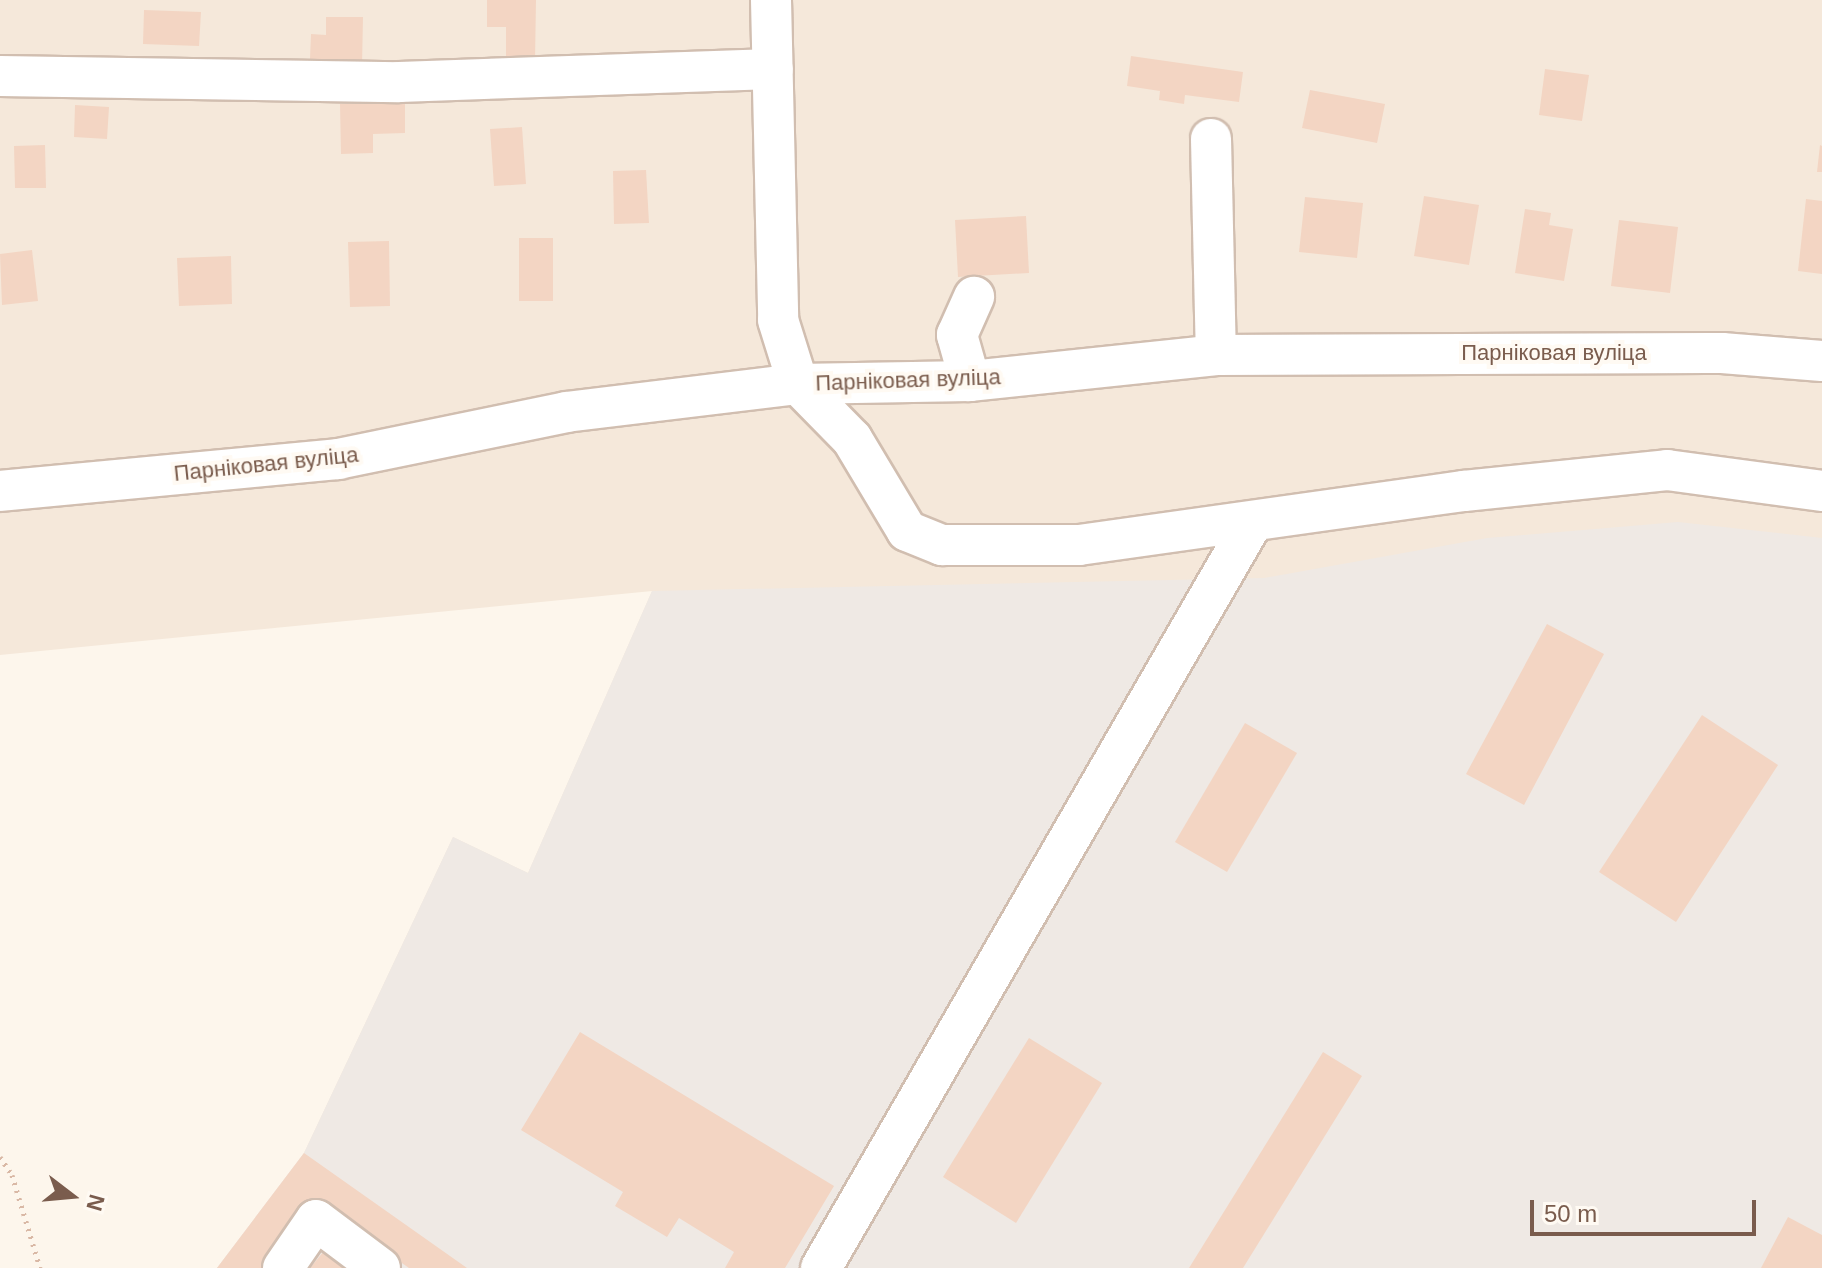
<!DOCTYPE html>
<html>
<head>
<meta charset="utf-8">
<style>
	body { margin:0 }
	#map { position:relative; width:1822px; height:1268px; overflow:hidden; background:#fdf6ec; font-family:Helvetica,sans-serif }
	div>[style] { position:absolute }
	[style*='--x'] { left:calc(var(--x)*1px); top:calc(var(--y)*1px); width:calc(var(--w)*1px); rotate:calc(var(--a)*1deg) }
	.residential>* { inset:0; background:#f5e8da }
	.industrial>* { inset:0; background:#efe9e4 }
	.building>* { inset:0; background:#f3d5c3 }
	.path>* { height:5px; margin-top:-2.5px; transform-origin:0; background:repeating-linear-gradient(90deg,#d9b8a5 0 2px,transparent 0 8px) }
	.roads { filter:drop-shadow(2px 0 #d1beb0) drop-shadow(-2px 0 #d1beb0) drop-shadow(0 2px #d1beb0) drop-shadow(0 -2px #d1beb0) }
	.minor>* { height:40px; margin:-20px; padding:0 20px; transform-origin:20px; border-radius:20px; background:#fff }
	span { translate:-50% -50%; white-space:nowrap; text-align:center; line-height:1.15; -webkit-text-stroke:8px #fffaf3; paint-order:stroke }
	.street-label { font-size:22px; color:#7a5c4d }
	.north { position:absolute; left:32px; top:1156px; width:80px; height:80px; -webkit-text-stroke:6px #fffaf3; paint-order:stroke; rotate:106deg; font-size:22px; font-weight:700; line-height:32px; text-align:center; color:#7a5c4d }
	.north::after { content:''; display:block; margin:auto; width:28px; height:36px; background:#7a5c4d; clip-path:polygon(50% 0,100% 100%,50% 72%,0 100%) }
	.scale { position:absolute; left:1530px; top:1200px; width:226px; height:36px; box-sizing:border-box; border:4px solid #7a5c4d; border-top:0; padding-left:10px; font-size:24px; line-height:28px; white-space:nowrap; color:#7a5c4d; -webkit-text-stroke:6px #fffaf3; paint-order:stroke }
</style>
</head>
<body>
<div id="map">
	<div class="residential">
		<div style="clip-path:polygon(0 0,1822px 0,1822px 1268px,217px 1268px,304px 1153px,453px 837px,528px 873px,652px 591px,0 655px)"></div>
	</div>
	<div class="industrial">
		<div style="clip-path:polygon(1678px 522px,1822px 538px,1822px 1268px,217px 1268px,304px 1153px,453px 837px,528px 873px,652px 591px,1264px 578px,1487px 538px)"></div>
	</div>
	<div class="building">
		<div style="clip-path:polygon(487px 0,536px 0,535px 61px,506px 61px,506px 27px,487px 27px)"></div>
		<div style="clip-path:polygon(144px 10px,201px 12px,199px 46px,143px 44px)"></div>
		<div style="clip-path:polygon(326px 17px,363px 17px,362px 66px,325px 66px,326px 60px,310px 59px,311px 34px,326px 35px)"></div>
		<div style="clip-path:polygon(1131px 56px,1243px 72px,1239px 102px,1185px 95px,1184px 104px,1159px 100px,1160px 91px,1127px 86px)"></div>
		<div style="clip-path:polygon(1545px 69px,1589px 75px,1582px 121px,1539px 115px)"></div>
		<div style="clip-path:polygon(1310px 90px,1385px 104px,1377px 143px,1302px 128px)"></div>
		<div style="clip-path:polygon(340px 104px,405px 104px,405px 133px,373px 134px,373px 153px,341px 154px)"></div>
		<div style="clip-path:polygon(75px 105px,109px 107px,107px 139px,74px 137px)"></div>
		<div style="clip-path:polygon(522px 127px,526px 184px,494px 186px,490px 129px)"></div>
		<div style="clip-path:polygon(45px 145px,46px 188px,15px 188px,14px 146px)"></div>
		<div style="clip-path:polygon(1820px 145px,1822px 146px,1822px 172px,1817px 172px)"></div>
		<div style="clip-path:polygon(646px 170px,649px 223px,614px 224px,613px 171px)"></div>
		<div style="clip-path:polygon(1424px 196px,1479px 205px,1469px 265px,1414px 256px)"></div>
		<div style="clip-path:polygon(1305px 197px,1363px 203px,1357px 258px,1299px 252px)"></div>
		<div style="clip-path:polygon(1806px 199px,1822px 201px,1822px 274px,1798px 271px)"></div>
		<div style="clip-path:polygon(1525px 209px,1551px 213px,1549px 225px,1573px 229px,1564px 281px,1515px 273px)"></div>
		<div style="clip-path:polygon(1026px 216px,1029px 273px,958px 277px,955px 220px)"></div>
		<div style="clip-path:polygon(1619px 220px,1678px 227px,1670px 293px,1611px 286px)"></div>
		<div style="clip-path:polygon(519px 238px,553px 238px,553px 301px,519px 301px)"></div>
		<div style="clip-path:polygon(389px 241px,390px 306px,350px 307px,348px 242px)"></div>
		<div style="clip-path:polygon(32px 250px,38px 301px,2px 305px,0 254px)"></div>
		<div style="clip-path:polygon(231px 256px,232px 304px,179px 306px,177px 258px)"></div>
		<div style="clip-path:polygon(1547px 624px,1604px 654px,1524px 805px,1466px 774px)"></div>
		<div style="clip-path:polygon(1702px 715px,1778px 765px,1676px 922px,1599px 872px)"></div>
		<div style="clip-path:polygon(1245px 723px,1297px 753px,1227px 872px,1175px 842px)"></div>
		<div style="clip-path:polygon(580px 1032px,834px 1186px,785px 1268px,725px 1268px,734px 1252px,679px 1218px,667px 1237px,615px 1206px,623px 1192px,521px 1130px)"></div>
		<div style="clip-path:polygon(1029px 1038px,1102px 1083px,1016px 1223px,943px 1177px)"></div>
		<div style="clip-path:polygon(1323px 1052px,1362px 1076px,1243px 1268px,1189px 1268px)"></div>
		<div style="clip-path:polygon(304px 1153px,467px 1268px,409px 1268px,312px 1200px,263px 1268px,217px 1268px)"></div>
		<div style="clip-path:polygon(1788px 1217px,1822px 1235px,1822px 1268px,1761px 1268px)"></div>
		<div style="clip-path:polygon(324px 1251px,344px 1268px,310px 1268px)"></div>
	</div>
	<div class="path">
		<div style="--x:0;--y:1157;--w:22;--a:56"></div>
		<div style="--x:12;--y:1175;--w:97;--a:73.2"></div>
	</div>
	<div class="roads">
		<div class="minor">
			<div style="--x:771;--y:0;--w:320;--a:88.7"></div>
			<div style="--x:778;--y:320;--w:67;--a:72.6"></div>
			<div style="--x:798;--y:384;--w:77;--a:45.5"></div>
			<div style="--x:852;--y:439;--w:107;--a:59.1"></div>
			<div style="--x:907;--y:531;--w:38;--a:22"></div>
			<div style="--x:942;--y:545;--w:137;--a:0"></div>
			<div style="--x:1079;--y:545;--w:389;--a:-8"></div>
			<div style="--x:1464;--y:491;--w:204;--a:-5.9"></div>
			<div style="--x:1667;--y:470;--w:156;--a:7.7"></div>
			<div style="--x:0;--y:76;--w:399;--a:0.9"></div>
			<div style="--x:399;--y:82;--w:374;--a:-2"></div>
			<div style="--x:1211;--y:139;--w:216;--a:88.7"></div>
			<div style="--x:970;--y:381;--w:48;--a:-105.8"></div>
			<div style="--x:957;--y:335;--w:42;--a:-65.9"></div>
			<div style="--x:0;--y:491;--w:340;--a:-5.4"></div>
			<div style="--x:338;--y:459;--w:233;--a:-11.6"></div>
			<div style="--x:566;--y:412;--w:234;--a:-6.9"></div>
			<div style="--x:798;--y:384;--w:172;--a:-1"></div>
			<div style="--x:970;--y:381;--w:247;--a:-6"></div>
			<div style="--x:1216;--y:355;--w:506;--a:-0.23"></div>
			<div style="--x:1722;--y:353;--w:100;--a:4.6"></div>
			<div style="--x:283;--y:1268;--w:58;--a:-55.5"></div>
			<div style="--x:316;--y:1220;--w:80;--a:36.9"></div>
			<div style="--x:821;--y:1268;--w:861;--a:-59.95"></div>
		</div>
	</div>
	<div class="street-label">
		<span style="left:1554px;top:353px">Парніковая вуліца</span>
		<span style="left:908px;top:380px;rotate:-2deg">Парніковая вуліца</span>
		<span style="left:266px;top:464px;rotate:-6deg">Парніковая вуліца</span>
	</div>
	<div class="north">N</div>
	<div class="scale">50 m</div>
</div>
</body>
</html>
